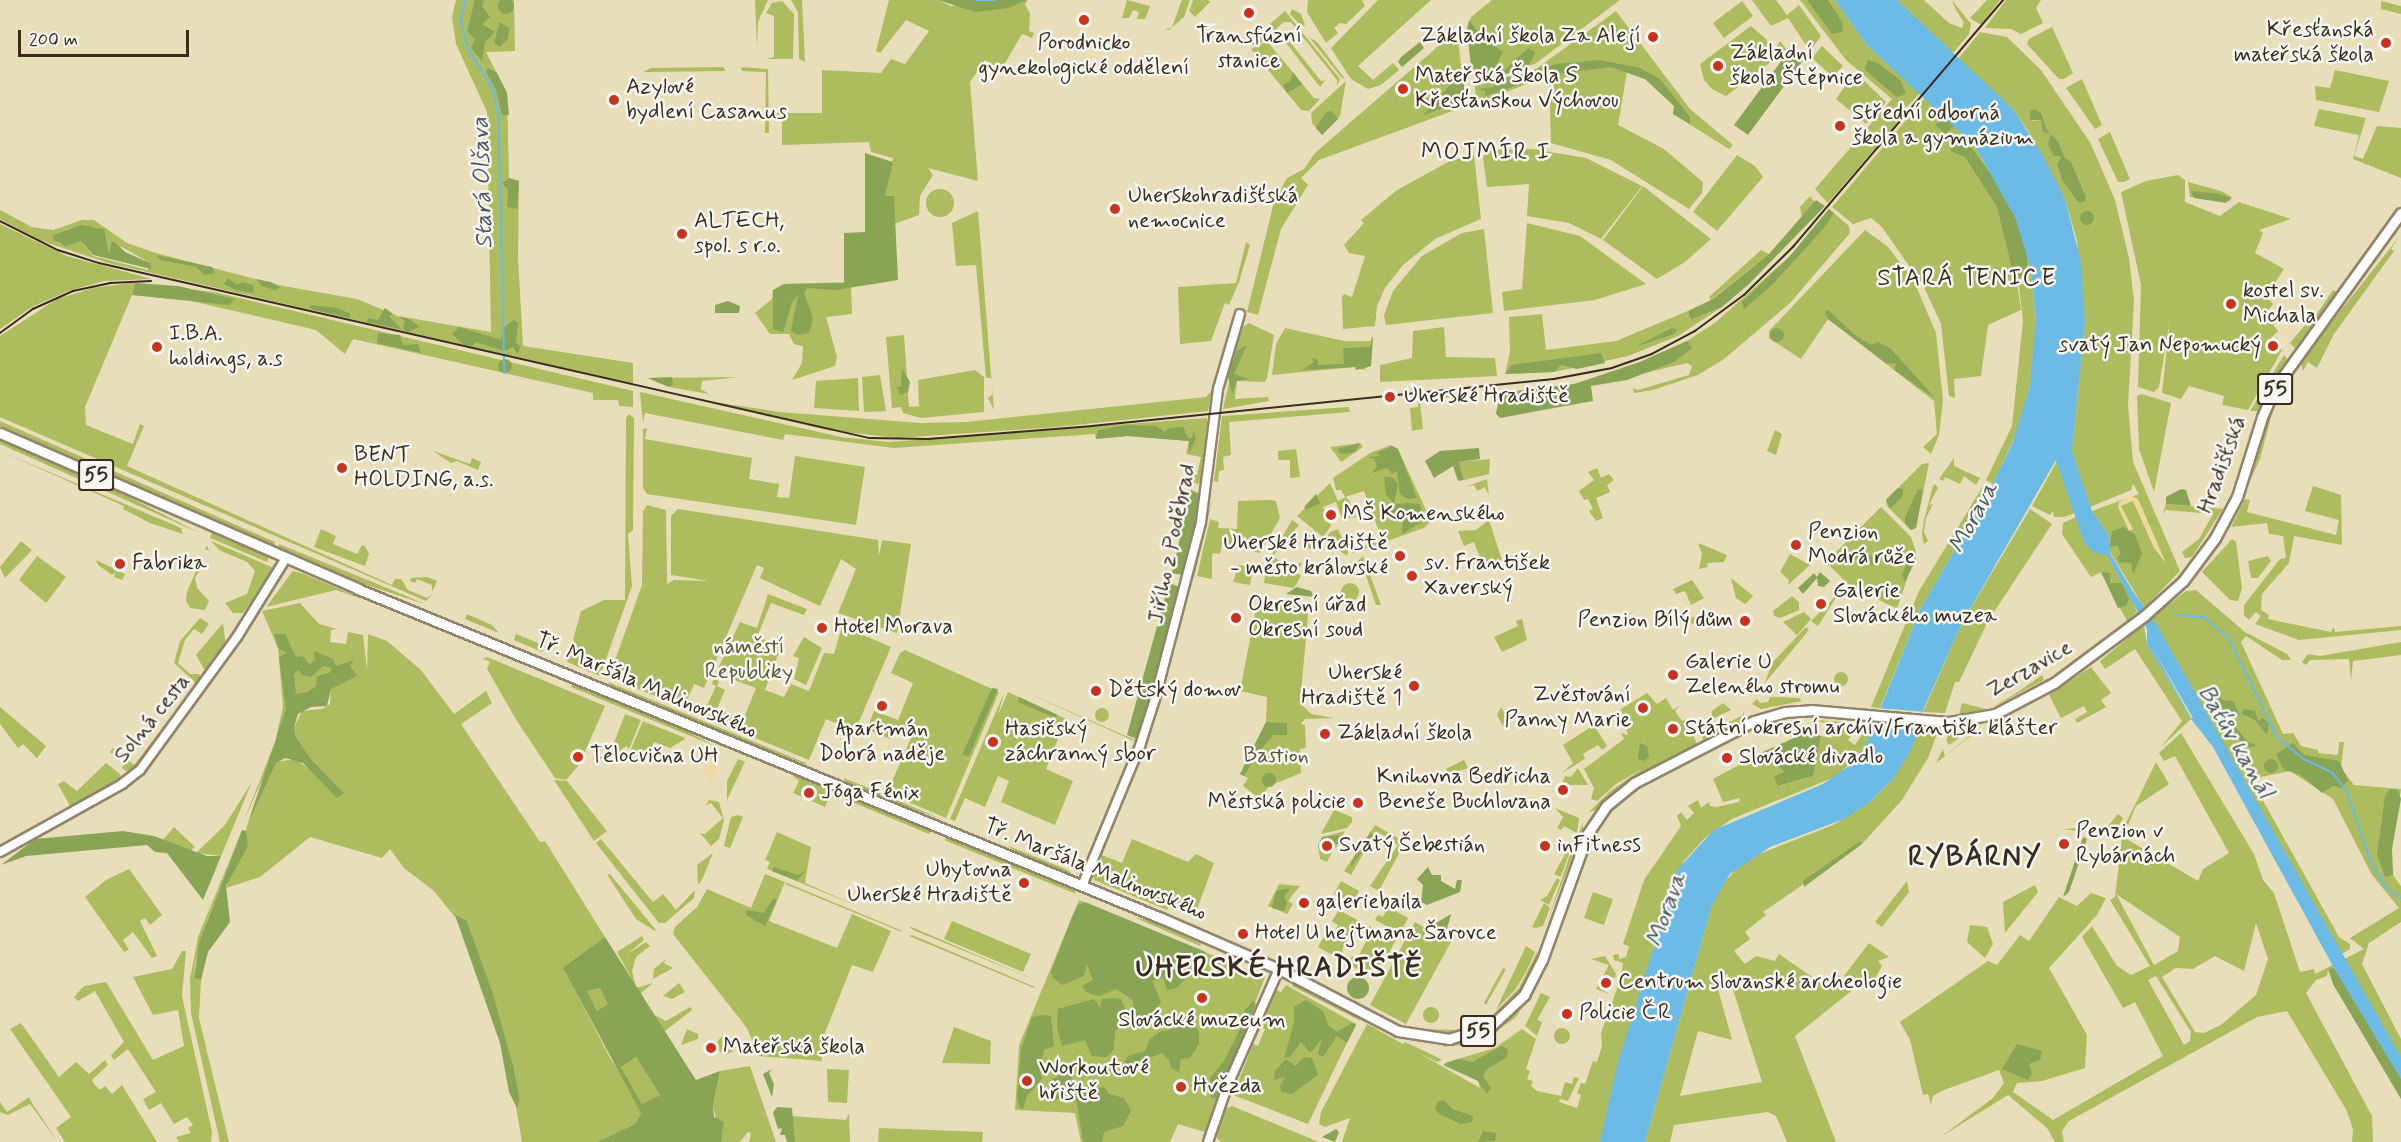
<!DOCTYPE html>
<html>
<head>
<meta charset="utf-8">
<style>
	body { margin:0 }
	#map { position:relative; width:2401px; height:1142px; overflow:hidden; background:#e8dfba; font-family:Mynerve,sans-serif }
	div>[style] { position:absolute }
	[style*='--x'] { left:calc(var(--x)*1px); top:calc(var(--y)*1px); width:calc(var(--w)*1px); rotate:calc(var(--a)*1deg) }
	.green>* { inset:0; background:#acbc5e }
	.round { border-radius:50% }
	.forest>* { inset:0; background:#89a455 }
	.sand>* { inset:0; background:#eeda9e }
	.water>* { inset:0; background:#6bbbe6 }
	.pier>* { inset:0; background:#e8dfba }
	.stream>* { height:1.5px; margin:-0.75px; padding:0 0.75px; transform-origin:0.75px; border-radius:0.75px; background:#6bbbe6 }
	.roads { filter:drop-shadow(2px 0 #92846c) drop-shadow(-2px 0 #92846c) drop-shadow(0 2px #92846c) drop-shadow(0 -2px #92846c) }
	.tertiary>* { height:8px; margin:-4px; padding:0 4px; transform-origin:4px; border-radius:4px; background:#fff }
	.secondary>* { height:8px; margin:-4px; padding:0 4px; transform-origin:4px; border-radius:4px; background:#fff }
	.primary>* { height:9px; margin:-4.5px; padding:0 4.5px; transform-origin:4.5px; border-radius:4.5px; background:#fff }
	.rail>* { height:1.5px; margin:-0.75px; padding:0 0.75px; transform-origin:0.75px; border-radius:0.75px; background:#3b2a1e }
	.dots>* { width:16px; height:16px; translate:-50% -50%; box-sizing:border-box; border:3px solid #f6f6f2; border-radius:50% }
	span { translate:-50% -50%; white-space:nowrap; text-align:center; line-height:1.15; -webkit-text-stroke:5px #f6f6f2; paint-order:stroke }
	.shield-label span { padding:2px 4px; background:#f6f6f2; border:2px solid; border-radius:4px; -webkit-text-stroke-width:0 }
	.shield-label { font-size:21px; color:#3b2a1e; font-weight:700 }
	.poi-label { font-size:22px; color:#3b2a1e }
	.right { translate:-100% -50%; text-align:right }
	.left { translate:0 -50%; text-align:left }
	.street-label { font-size:22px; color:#3b2a1e }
	.park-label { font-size:22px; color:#5d5631 }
	.neighbourhood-label { font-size:24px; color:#3b2a1e; letter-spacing:1.5px }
	.water-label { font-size:24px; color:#49565a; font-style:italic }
	.district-label { font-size:28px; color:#3b2a1e; font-weight:700; letter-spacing:1.5px }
	.scale { position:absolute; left:18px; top:30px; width:171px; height:27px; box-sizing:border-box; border:3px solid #3b2a1e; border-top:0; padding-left:8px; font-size:18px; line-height:21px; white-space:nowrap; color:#3b2a1e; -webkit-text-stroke:4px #f6f6f2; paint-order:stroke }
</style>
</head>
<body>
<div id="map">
	<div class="green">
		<div style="clip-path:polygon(evenodd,456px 0,514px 0,515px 51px,486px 52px,507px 93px,509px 178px,519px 181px,518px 258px,523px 346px,633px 363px,633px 384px,108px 263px,39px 240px,0 219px,0 210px,32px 227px,53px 230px,82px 220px,94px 220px,127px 243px,156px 253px,278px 285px,357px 299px,398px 316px,491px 332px,487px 112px,456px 44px,452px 17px,456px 0,96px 227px,105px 234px,109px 253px,110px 245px,122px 247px,150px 263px,148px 270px,93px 256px,81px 241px,59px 244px,54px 235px,69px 229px,96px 227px)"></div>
		<div style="clip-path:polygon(755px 0,768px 0,758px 22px,757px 49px)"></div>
		<div style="clip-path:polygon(791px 0,802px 0,805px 62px,799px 59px,798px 12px)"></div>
		<div style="clip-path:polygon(889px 0,938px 0,951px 6px,1028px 0,1025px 4px,1030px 14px,1029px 31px,1034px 33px,1032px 38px,1022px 34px,1001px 70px,985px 60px,970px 82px,978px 181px,928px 168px,933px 175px,920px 196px,919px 215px,894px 224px,894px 197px,885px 196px,893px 158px,871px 152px,869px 142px,782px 145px,782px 118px,776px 118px,776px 113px,822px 113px,822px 70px,881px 73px,891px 59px,905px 64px,929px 31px,906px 20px,880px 53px,876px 51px)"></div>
		<div style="clip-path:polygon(1127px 0,1150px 6px,1145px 19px,1137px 19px,1139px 12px,1133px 10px,1129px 18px,1122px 18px)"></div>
		<div style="clip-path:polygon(1182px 0,1190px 0,1184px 17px,1169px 30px,1165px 30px,1172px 27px)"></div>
		<div style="clip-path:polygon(1193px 0,1208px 0,1210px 2px,1195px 17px,1189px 11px)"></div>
		<div style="clip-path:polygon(1308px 0,1362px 0,1365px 6px,1346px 24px,1340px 23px,1334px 28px,1338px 33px,1326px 43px,1307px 12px)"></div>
		<div style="clip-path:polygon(1378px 0,1431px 0,1358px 66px,1373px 80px,1393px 63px,1399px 70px,1381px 85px,1368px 89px,1351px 79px,1331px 48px)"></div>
		<div style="clip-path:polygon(1492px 0,1620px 0,1535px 64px,1479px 78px,1472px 74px,1467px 30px,1471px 17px)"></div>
		<div style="clip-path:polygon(1752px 0,1776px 0,1787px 15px,1799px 5px,1821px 36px,1810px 51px,1788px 18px,1771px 26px)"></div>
		<div style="clip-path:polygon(1800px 0,1835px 0,1867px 45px,1920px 93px,1907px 107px,1903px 105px,1908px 110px,1828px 203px,1815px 189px,1892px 99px,1846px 60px)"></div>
		<div style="clip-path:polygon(1897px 0,1924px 0,1949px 23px,1962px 28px,1964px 23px,1955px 8px,1952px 0,1971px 24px,1969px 34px,1952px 54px)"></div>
		<div style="clip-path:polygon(1987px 0,2000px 0,1981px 25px,1970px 18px)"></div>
		<div style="clip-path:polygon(2006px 0,2041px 0,2036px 8px,2043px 23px,2021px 34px,2011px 29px,1985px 28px)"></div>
		<div style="clip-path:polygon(782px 1px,794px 14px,793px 59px,766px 59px,774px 57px,774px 16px,766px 13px,772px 3px)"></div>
		<div style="clip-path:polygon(1742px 1px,1753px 16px,1724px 38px,1713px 23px)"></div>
		<div style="clip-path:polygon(2381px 1px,2401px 6px,2401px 14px,2381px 9px)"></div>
		<div style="clip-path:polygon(1292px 9px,1301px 14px,1305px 25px,1301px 26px,1290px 14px)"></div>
		<div style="clip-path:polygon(1285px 11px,1340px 79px,1337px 86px,1337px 80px,1291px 22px,1284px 22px,1277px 28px,1278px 32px,1271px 29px,1270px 24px)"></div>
		<div style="clip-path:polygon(1616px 11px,1690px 109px,1733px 145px,1729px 149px,1673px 114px,1674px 106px,1645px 79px,1627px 72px,1618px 125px,1664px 149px,1703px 182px,1702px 193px,1689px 209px,1611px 160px,1551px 143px,1549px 75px,1476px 104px,1475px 86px,1536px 69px)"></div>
		<div style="clip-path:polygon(1751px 26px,1766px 39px,1773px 53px,1780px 41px,1787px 50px,1774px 54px,1772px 61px,1726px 96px,1712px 89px,1704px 80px,1700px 64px)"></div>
		<div style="clip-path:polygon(2052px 27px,2073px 73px,2064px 79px,2059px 79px,2027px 44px,2029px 39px)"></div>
		<div style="clip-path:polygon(1254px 30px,1265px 31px,1269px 37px,1258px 45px,1250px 44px,1244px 38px)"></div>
		<div style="clip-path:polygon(evenodd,1980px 32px,2007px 37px,2041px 70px,2091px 144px,2115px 200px,2129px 258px,2134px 301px,2128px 405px,2133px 462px,2180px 571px,2152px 600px,2159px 612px,2186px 591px,2196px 590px,2245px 632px,2287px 654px,2291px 660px,2282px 660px,2246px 636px,2241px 642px,2283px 734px,2293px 733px,2301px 746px,2318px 750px,2318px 753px,2338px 755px,2339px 742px,2344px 742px,2341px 768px,2354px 785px,2401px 789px,2391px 856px,2393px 875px,2401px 886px,2401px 922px,2369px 943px,2362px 964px,2401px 1039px,2401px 1080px,2328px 969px,2327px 976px,2316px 980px,2306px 993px,2372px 1116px,2373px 1142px,2352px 1142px,2353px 1129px,2347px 1111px,2287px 1011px,2257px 1017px,2069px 1121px,2062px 1131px,2064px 1142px,2055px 1142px,2047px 1128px,2008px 1095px,1942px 1136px,1993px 1098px,2004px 1083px,1999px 1070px,1944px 1090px,1933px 1096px,1931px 1105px,1928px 1094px,1923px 1095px,1910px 1040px,1900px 1022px,1988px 961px,1997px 965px,2020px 935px,2029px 941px,2059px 897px,2077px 906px,2091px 893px,2106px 898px,2097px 915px,2049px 968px,2087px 1035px,2085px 1068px,2042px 1081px,2017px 1083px,2013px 1092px,2053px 1120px,2163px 1056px,2135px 1002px,2123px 1008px,2082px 937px,2092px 926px,2117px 966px,2131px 975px,2150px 966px,2110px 900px,2115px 897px,2123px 829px,2156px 762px,2169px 784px,2136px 806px,2123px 837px,2198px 881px,2203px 869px,2229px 853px,2175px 756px,2164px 761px,2159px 753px,2181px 733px,2254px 854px,2263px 880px,2274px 893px,2300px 972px,2314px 969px,2315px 974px,2364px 949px,2350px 938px,2399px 908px,2372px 875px,2333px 799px,2290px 771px,2251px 779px,2339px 937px,2350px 944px,2350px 949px,2340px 955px,2172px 653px,2110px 552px,2109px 536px,2092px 511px,2139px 494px,2133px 484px,2131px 490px,2090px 507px,2072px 451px,2085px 323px,2077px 241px,2065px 199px,2028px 131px,2013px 109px,1958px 59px,1980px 32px,2042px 113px,2047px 130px,2058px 141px,2065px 158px,2071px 161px,2084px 192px,2075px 197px,2062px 180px,2057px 165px,2061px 157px,2054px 156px,2051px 134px,2044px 132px,2041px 120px,2032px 121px,2042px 113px,1980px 32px,2116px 894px,2180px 937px,2178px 951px,2154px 965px,2116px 894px,1980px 32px,2256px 923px,2268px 959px,2256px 995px,2221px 1025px,2204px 1033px,2195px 1032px,2162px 977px,2176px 968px,2193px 969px,2215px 956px,2244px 971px,2256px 923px,1980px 32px,2156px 976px,2191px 1032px,2190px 1041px,2184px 1045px,2148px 980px,2156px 976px)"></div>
		<div style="clip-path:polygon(1284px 33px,1289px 34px,1286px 37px,1321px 81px,1325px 80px,1320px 87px,1283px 39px,1279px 41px)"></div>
		<div style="clip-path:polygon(1450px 36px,1458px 40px,1466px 106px,1319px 160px,1301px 178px,1308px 185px,1281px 229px,1258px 315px,1247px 312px,1274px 202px,1287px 178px,1304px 169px,1315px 153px)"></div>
		<div style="clip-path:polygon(1309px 37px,1317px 42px,1345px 79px,1341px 77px)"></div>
		<div style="clip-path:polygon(1267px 41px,1314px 98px,1320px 99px,1309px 111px,1301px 110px,1251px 49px)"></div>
		<div style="clip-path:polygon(1822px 46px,1843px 66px,1833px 77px,1812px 58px)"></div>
		<div style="clip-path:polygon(723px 67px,726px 71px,643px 72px,651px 68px)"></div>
		<div style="clip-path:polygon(741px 67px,768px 69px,769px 133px,765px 133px,766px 72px,742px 71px)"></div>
		<div style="clip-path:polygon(2335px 70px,2389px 81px,2379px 112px,2316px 100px,2315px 86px,2330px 88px)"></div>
		<div style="clip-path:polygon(1855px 72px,1886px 102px,1866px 124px,1836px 99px)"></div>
		<div style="clip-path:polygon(2082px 79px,2102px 125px,2095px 129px,2066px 88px)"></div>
		<div style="clip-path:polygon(1346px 81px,1340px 116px,1322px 135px,1312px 123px,1311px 113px)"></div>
		<div style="clip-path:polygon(1925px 98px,1974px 145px,2016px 219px,2031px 270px,2036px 320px,2033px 374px,2018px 430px,1993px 484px,1986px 480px,2012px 426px,2023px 321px,2017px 268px,1997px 203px,1984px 186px,1997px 207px,2015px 267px,2021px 310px,1988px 325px,1981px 376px,1954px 379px,1955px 398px,1949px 396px,1941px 324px,1924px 287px,1881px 226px,1871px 218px,1853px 224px,1832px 207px)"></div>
		<div style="clip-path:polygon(2319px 109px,2366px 118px,2354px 156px,2363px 159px,2377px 126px,2401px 128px,2401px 178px,2353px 159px,2359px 135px,2314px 126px)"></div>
		<div style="clip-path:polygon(2110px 132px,2130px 179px,2124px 182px,2118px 182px,2098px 139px)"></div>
		<div style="clip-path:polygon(1533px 149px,1586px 158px,1642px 186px,1601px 239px,1569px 223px,1527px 216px,1529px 184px,1487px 187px,1483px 158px,1486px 150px)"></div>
		<div style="clip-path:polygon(1474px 155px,1481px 219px,1435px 239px,1403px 265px,1385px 288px,1377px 306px,1375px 326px,1343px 329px,1342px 297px,1344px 294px,1352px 297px,1365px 256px,1349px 253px,1344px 245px,1364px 223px,1361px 220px,1397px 190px,1450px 161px)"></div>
		<div style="clip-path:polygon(1737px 155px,1755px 166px,1763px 177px,1717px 231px,1693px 212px)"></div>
		<div style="clip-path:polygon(2178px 175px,2185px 180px,2185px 202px,2220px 216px,2239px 202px,2291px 219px,2259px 230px,2263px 233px,2255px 253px,2284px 269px,2266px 297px,2273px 304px,2265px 314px,2278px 331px,2270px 339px,2282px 350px,2248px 410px,2222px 405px,2224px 396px,2189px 386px,2181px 399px,2162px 393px,2170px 320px,2159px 387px,2154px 392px,2138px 387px,2141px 285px,2121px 192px,2146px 181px)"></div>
		<div style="clip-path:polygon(2188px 182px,2221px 191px,2232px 197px,2230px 201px,2190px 197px)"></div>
		<div style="clip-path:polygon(1643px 186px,1711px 239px,1685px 262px,1657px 279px,1603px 240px)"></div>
		<div class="round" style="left:926px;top:189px;width:28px;height:28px"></div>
		<div style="clip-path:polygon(1810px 196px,1816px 204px,1802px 219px,1800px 207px)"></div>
		<div style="clip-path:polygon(1829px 209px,1849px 226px,1850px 233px,1790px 303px,1724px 359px,1698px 375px,1653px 390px,1634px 393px,1633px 388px,1638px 390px,1689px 375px,1692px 366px,1687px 363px,1590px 386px,1588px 380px,1640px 362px,1687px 341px,1716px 322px,1790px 256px)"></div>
		<div style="clip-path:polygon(978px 211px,991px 375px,994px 410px,988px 398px,993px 394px,991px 378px,986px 378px,976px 265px,956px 266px,952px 223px)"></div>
		<div style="clip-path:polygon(1527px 223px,1580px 236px,1646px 284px,1595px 300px,1504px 311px,1502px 292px,1522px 289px)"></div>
		<div style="clip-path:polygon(0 224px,67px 256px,152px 279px,104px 281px,68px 291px,32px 307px,0 329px)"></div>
		<div style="clip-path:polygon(1484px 229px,1493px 313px,1386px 325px,1384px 315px,1393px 291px,1422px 256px,1462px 233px)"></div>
		<div style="clip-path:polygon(1865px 230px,1887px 246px,1913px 279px,1936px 333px,1943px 400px,1939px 435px,1931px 454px,1923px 447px,1937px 434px,1934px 401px,1828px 319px,1801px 359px,1769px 338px,1769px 331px)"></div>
		<div style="clip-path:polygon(2399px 237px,2391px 249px,2394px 251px,2334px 334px,2317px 368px,2308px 362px,2303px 371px,2301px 364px,2323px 333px)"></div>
		<div style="clip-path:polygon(1246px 242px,1250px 245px,1239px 282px,1229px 305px,1225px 303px,1211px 341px,1180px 344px,1178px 287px,1236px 283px)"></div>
		<div style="clip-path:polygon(1761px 250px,1769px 254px,1711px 300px,1709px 297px)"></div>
		<div style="clip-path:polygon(851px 282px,852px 314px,826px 317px,837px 357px,835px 366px,792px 380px,802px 363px,803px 346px,794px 344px,789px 334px,770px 334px,755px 313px,772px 299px,773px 290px,784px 284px)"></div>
		<div style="clip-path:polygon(131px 283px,214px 292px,633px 391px,633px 407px,619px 406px,618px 400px,593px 400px,593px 393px,353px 339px,345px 354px,316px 330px,187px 300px,132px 295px,85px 407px,86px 425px,133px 444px,140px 424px,144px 426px,127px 466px,392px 585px,395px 579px,401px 579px,408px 590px,427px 598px,432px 594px,426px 601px,0 417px,0 336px,57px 299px,93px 288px)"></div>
		<div style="clip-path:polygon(2333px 290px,2337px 292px,2295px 348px,2290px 343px,2305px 325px,2308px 327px)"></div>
		<div style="clip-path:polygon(1722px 307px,1678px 336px,1628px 356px,1554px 372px,1505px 374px,1510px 352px,1509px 317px,1542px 314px,1546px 350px,1616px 341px,1688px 311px,1691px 320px)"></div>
		<div style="clip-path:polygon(1249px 323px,1274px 335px,1267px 378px,1265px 382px,1237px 381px,1235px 399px,1268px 397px,1269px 401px,1223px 409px,1241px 328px)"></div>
		<div style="clip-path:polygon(1444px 327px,1446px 357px,1495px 358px,1497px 376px,1380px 382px,1380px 365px,1412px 358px,1413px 331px)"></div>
		<div style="clip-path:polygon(1285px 328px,1344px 341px,1370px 341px,1373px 336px,1371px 365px,1363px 370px,1355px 367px,1272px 375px,1276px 344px)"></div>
		<div style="clip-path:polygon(904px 335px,909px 407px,919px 406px,918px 380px,975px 370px,984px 377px,984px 412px,921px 418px,903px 413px,901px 407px,892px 408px,886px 337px)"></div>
		<div style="clip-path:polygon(2284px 355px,2288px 360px,2258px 411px,2250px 411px)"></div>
		<div style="clip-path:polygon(880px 375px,886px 411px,864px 412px,862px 377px)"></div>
		<div style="clip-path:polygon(739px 377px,702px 381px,701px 389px,709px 394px,669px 387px,648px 378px)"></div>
		<div style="clip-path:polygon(2292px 377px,2274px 406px,2260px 459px,2245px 492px,2273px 404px)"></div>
		<div style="clip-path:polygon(858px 378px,859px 411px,814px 408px,816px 381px)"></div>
		<div style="clip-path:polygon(1212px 390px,1208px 411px,1057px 427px,897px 438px,827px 430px,693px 399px,780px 412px,920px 423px,966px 422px,1206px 397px)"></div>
		<div style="clip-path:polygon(640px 392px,841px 437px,888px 442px,1207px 418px,1208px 423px,1202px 482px,1197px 484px,1190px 479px,1191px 475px,1197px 475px,1201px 457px,1186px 454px,1189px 441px,1127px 436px,1096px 439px,1095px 434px,894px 448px,785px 434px,783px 440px,645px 413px,643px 423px)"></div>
		<div style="clip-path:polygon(2142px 394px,2171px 403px,2154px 492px,2139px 449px,2137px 396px)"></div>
		<div style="clip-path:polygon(1464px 395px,1420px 402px,1423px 429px,1412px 431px,1410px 408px,1418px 407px,1418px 398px)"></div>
		<div style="clip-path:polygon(1349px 407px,1350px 412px,1229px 422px,1231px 455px,1223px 457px,1224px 470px,1219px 471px,1218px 482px,1214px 481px,1222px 416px)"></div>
		<div style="clip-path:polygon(629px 414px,634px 418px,633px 530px,628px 534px,632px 586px,600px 676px,567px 662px,581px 611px,604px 600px,625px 600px,626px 418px)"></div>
		<div style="clip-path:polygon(0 421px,275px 542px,274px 547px,0 426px)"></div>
		<div style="clip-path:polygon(647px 428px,645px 439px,752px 458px,749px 479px,779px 484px,777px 497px,789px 498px,795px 456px,865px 467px,856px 525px,647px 494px,643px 488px,643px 429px)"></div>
		<div style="clip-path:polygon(1775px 430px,1782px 434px,1776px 455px,1767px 451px)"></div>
		<div style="clip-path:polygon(0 440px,113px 489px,202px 534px,0 444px)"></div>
		<div style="clip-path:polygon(1360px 443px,1363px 447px,1341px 462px,1330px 447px)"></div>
		<div style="clip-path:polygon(1391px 445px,1398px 449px,1431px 521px,1424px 528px,1353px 553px,1349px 546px,1354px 549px,1382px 539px,1364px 491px,1345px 497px,1341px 490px,1336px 490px,1333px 478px,1370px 453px)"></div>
		<div style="clip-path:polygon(1296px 449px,1300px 477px,1290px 478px,1290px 460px,1278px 460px,1278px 451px)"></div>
		<div style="clip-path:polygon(0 451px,181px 528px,183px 534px,150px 523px,123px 509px,124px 506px)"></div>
		<div style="clip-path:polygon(433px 451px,470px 464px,472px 458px,481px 462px,478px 470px,457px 461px,451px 463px)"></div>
		<div style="clip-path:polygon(1954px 458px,1954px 466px,1980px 478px,1976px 485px,1964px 476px,1960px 484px,1945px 477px,1943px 481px,1939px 479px)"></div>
		<div style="clip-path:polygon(1490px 459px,1489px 474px,1464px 480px,1459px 462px)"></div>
		<div style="clip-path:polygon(2057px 461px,2075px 513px,2064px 517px,2054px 517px,2053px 511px,2050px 515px,2032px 506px)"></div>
		<div style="clip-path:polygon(1929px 463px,1916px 528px,1911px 530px,1887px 506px,1886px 500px,1922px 464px)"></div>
		<div style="clip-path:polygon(1597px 468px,1601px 478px,1609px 474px,1614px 480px,1607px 485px,1610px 492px,1596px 498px,1603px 518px,1596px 521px,1589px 511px,1593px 509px,1588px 499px,1584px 500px,1579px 491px,1594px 480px,1588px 472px)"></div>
		<div style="clip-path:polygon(1487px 479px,1489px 496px,1485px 487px,1477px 491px,1474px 485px,1465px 487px)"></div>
		<div style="clip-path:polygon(1330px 483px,1338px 501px,1346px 497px,1349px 500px,1356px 517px,1342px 519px,1336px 502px,1323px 507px,1331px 526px,1323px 537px,1297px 516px)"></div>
		<div style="clip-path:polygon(1935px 484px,1938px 488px,1929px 505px,1933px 504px,1926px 518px,1924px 532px,1928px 541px,1924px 544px,1922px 535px,1924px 520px,1933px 486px)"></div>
		<div style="clip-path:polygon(1983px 486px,1991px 489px,1921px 608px,1880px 708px,1871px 707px,1919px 591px)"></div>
		<div style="clip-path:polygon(2313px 486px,2341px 495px,2342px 545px,2294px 536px,2289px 563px,2262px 594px,2261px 610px,2269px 615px,2268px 619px,2331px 632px,2334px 627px,2335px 632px,2401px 626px,2401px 630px,2299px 640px,2255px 624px,2261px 616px,2256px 612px,2249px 620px,2244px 615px,2244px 605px,2280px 559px,2286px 558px,2283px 536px,2269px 534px,2267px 523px,2231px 527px,2245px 499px,2250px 500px,2247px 512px,2336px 535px,2339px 520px,2305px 511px)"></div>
		<div style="clip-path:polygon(1212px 500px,1212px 501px,1194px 578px,1193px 570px)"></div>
		<div style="clip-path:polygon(1271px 500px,1276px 501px,1280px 518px,1260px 553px,1222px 544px,1220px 554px,1213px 553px,1212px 557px,1212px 579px,1197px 576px,1210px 519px,1219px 522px,1218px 528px,1237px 529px,1238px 501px)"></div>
		<div style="clip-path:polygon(2166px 504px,2223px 509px,2192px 557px,2185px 558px,2182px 552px,2199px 539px,2213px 514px,2166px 510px,2163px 514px)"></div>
		<div style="clip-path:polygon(647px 505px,666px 510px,667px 584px,674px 580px,709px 581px,671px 575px,671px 516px,678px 509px,878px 540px,879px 556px,882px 540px,911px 544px,897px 633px,838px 613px,856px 569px,841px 559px,820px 606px,760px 578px,764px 568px,757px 565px,704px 688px,694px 684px,684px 708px,609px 677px,642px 585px,643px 511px)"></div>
		<div style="clip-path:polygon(1881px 507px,1911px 537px,1916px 552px,1897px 609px,1849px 585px,1826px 562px)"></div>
		<div style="clip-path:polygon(2030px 509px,2052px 524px,1988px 621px,1959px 682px,1955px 682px,1945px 713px,1923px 712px,1962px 623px)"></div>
		<div style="clip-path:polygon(2076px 517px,2082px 536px,2107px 555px,2128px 592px,2137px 612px,2127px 621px,2101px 572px,2091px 577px,2062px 534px,2063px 523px)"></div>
		<div style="clip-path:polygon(1292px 520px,1299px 525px,1273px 556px,1286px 566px,1266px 565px)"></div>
		<div style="clip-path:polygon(1489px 520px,1502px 560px,1483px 565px,1474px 542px,1464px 546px,1458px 531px,1476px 530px)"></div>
		<div style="clip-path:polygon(321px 529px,336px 536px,333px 544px,357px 554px,362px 545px,365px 546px,369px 554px,365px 566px,314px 547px)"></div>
		<div style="clip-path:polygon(1338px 529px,1348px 552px,1347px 556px,1325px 540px,1330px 532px)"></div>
		<div style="clip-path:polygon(212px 532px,269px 557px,267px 562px,210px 538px)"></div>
		<div class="round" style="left:1303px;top:535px;width:14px;height:14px"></div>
		<div style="clip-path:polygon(2232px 539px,2236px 542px,2242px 588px,2238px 601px,2230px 600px,2202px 572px)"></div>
		<div style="clip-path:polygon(21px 541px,32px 550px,5px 578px,0 567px)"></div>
		<div style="clip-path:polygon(211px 541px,274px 568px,243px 613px,233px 613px,225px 603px,247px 594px,255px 571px,247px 562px,219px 550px)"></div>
		<div style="clip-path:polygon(1698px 543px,1727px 555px,1724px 562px,1707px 563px,1708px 567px,1699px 569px,1702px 554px)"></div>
		<div style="clip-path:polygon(279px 544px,397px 592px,427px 605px,352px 580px,278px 549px)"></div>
		<div style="clip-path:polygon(207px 545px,209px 551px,205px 549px,200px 562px,203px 565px,195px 578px,197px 588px,209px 601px,205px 610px,190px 608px,186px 601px,187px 592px)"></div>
		<div style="clip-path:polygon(1790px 554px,1810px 565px,1788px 585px,1789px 580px,1780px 572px)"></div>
		<div style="clip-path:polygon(37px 556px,66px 577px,46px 603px,19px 580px)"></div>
		<div style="clip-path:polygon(1363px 556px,1381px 605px,1376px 605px,1361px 561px,1357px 562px)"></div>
		<div style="clip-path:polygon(2268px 556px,2271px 561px,2258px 578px,2251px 578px,2248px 561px)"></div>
		<div style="clip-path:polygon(96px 560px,125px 574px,122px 580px,114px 577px,115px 572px,112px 575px,98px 565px)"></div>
		<div style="clip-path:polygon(1300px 562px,1302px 564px,1296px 572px,1301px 576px,1294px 588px,1264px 583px,1266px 568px,1292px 572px)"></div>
		<div style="clip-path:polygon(1239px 565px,1253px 568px,1250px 585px,1233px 582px)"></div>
		<div style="clip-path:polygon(293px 571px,304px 574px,365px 600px,336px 590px,266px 607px)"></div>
		<div style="clip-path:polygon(427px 577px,437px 581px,432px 592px,432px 585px,417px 579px,415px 583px,410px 581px,411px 578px)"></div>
		<div style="clip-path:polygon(1731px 578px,1753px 596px,1745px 604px,1736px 598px)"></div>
		<div style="clip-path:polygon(1692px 580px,1704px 598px,1691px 605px,1685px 591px,1676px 594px,1673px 589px)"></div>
		<div class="round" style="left:1341px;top:583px;width:18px;height:18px"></div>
		<div style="clip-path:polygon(1192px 585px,1189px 590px,1160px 702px,1186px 596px,1188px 588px)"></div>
		<div style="clip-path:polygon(1839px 593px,1818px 626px,1811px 621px)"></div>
		<div style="clip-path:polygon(768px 594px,807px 609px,804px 615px,771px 603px,757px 637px,781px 647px,765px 690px,784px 697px,791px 684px,809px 691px,824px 653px,834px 654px,842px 626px,891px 647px,855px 731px,826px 719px,809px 760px,702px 716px,716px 686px,712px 684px,714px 679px,719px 681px,717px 686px,725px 690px,717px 709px,743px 720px,756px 688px,716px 673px,740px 622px,757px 628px)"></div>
		<div style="clip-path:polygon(1792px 596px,1799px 602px,1799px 610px,1780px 618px,1774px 616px,1773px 611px)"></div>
		<div style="clip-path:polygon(1258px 598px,1309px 605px,1300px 703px,1311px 714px,1334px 718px,1305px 719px,1301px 724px,1305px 725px,1306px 748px,1300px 749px,1301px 773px,1269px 786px,1260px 799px,1243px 786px,1248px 778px,1240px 774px,1266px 722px,1267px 697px,1240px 691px)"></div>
		<div style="clip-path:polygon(300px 603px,319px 624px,337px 629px,331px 630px,330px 642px,346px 644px,348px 632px,363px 635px,367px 670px,368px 634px,387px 641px,421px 670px,454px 714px,486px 691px,492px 703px,461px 724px,540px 842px,545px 841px,605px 937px,564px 969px,610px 1058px,635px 1096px,641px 1113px,635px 1124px,597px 1142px,522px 1142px,516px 1107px,520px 1101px,507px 1045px,468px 923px,454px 916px,434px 891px,404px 868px,390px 849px,382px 858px,310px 837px,260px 877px,226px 888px,236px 862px,248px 846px,245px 835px,247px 826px,276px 762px,295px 759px,344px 793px,311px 759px,296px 737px,294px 727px,302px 711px,322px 709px,330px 704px,331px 689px,346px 680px,286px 710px,277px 746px,243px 823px,275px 742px,283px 707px,278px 648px,262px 611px)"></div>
		<div style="clip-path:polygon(1709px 611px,1715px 625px,1708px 627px,1705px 620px,1692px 624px,1689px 619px)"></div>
		<div style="clip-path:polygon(1804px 612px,1811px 619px,1797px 635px,1783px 622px)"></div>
		<div style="clip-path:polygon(467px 614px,492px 625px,499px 633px,465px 619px)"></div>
		<div style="clip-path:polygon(200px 618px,209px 624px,202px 634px,194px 629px,185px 640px,178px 663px,190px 674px,199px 674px,202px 680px,148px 757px,134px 771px,126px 771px,122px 768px,124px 763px,110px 752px,113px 748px,134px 765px,192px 690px,195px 682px,174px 663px,180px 641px)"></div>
		<div style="clip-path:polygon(1522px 619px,1527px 640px,1502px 652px,1494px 637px,1518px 626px,1516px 621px)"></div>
		<div style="clip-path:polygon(223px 623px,226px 646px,210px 670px,204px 669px,196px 655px)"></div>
		<div style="clip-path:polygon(2144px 625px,2147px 644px,2191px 719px,2160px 748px,2182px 721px,2135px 649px,2105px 669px,2100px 661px)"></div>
		<div style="clip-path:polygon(1806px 627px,1809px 630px,1764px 684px,1773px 662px)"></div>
		<div style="clip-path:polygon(516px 634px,545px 646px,542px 652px,514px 640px)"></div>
		<div style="clip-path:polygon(804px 637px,822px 648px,806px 685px,794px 679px,799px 658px,793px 656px)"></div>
		<div style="clip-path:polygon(2401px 642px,2401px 655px,2353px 661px,2351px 681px,2349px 659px,2310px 660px,2306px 665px,2302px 662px,2308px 654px,2320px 656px)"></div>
		<div style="clip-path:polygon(905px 650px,999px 692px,946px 818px,887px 793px,911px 738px,894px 731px,890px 739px,867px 729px,874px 711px,898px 720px,913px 683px,891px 673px,900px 653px)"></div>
		<div style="clip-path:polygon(487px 657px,605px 706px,579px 765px,566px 780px,555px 778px,517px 721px,487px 669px,490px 662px,483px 659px)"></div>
		<div style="clip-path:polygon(2091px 667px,2111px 693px,2101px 700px,2106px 707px,2077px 723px,2075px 719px,2087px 712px,2084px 706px,2061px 718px,2049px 695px)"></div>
		<div class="round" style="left:1834px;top:672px;width:14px;height:14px"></div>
		<div style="clip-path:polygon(2042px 675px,2044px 680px,1989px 709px,2018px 692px)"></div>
		<div style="clip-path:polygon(608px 682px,806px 763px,806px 765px,611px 687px)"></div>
		<div style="clip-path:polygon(572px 683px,683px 729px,715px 746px,571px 687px)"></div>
		<div style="clip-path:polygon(1012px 686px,1135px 740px,1134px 741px)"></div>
		<div style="clip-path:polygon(1008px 692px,1066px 719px,1046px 769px,1073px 781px,1055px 825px,1001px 802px,1009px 781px,998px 776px,985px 807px,965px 798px,955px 821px,950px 819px,1004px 693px,998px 715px)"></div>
		<div style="clip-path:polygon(1647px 693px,1657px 704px,1666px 698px,1673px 710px,1680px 705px,1675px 711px,1682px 721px,1686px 719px,1697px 744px,1632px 778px,1596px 810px,1589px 812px,1609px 792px,1642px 769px,1616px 784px,1597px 801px,1591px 799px,1594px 788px,1584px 769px,1624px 739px,1621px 733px,1628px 735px,1621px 709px)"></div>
		<div style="clip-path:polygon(1770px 697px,1799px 698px,1802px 701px,1761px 709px,1752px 704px,1757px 699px,1760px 703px,1768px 702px)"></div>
		<div style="clip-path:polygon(1723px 703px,1731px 710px,1712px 719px,1712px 711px)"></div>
		<div style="clip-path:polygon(1962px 703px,1986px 709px,1959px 714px)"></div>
		<div style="clip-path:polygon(0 707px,46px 746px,37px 758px,23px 744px,18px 748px,0 724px)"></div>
		<div style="clip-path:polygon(1501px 707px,1511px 724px,1504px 728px,1497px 715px)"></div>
		<div class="round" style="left:1095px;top:708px;width:14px;height:14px"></div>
		<div style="clip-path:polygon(1743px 710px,1745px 719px,1703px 740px,1702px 736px,1743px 715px)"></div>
		<div style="clip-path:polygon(625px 714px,641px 720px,629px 749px,626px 746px,605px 763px,602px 759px,593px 760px,594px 754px,608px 759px)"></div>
		<div style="clip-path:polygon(1816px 720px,1841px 722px,1845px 729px,1855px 731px,1848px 740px,1855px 745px,1865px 730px,1859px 724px,1875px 725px,1864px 749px,1837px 776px,1732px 819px,1705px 838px,1684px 861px,1671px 885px,1600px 1142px,1342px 1142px,1350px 1118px,1325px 1127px,1319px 1124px,1321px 1112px,1367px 1024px,1403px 1044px,1405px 1042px,1433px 1055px,1442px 1060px,1437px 1062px,1422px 1055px,1480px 1088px,1478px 1081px,1444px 1063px,1495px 1048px,1522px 1029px,1536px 1039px,1526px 1069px,1530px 1071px,1527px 1079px,1533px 1081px,1531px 1086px,1537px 1091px,1561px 1096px,1565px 1082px,1572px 1084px,1574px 1077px,1579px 1078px,1568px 1101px,1560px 1099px,1559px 1102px,1577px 1108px,1581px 1095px,1577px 1093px,1581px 1083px,1585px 1084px,1593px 1061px,1597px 1062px,1602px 1046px,1601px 1033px,1621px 978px,1623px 963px,1614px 960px,1613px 955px,1619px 954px,1619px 959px,1626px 957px,1629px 946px,1623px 944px,1644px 880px,1681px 826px,1677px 816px,1681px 812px,1687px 820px,1694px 813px,1688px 806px,1698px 800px,1701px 808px,1709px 802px,1710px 806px,1716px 807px,1739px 802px,1740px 798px,1723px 802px,1713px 779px,1763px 752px,1784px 772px,1775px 778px,1779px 786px,1813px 776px,1821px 736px,1832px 738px,1835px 727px)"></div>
		<div style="clip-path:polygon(643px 721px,685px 738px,685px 739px,670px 748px,654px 742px,649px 755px,645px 750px,637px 756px,631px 749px)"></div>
		<div style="clip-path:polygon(1594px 725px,1607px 746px,1602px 750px,1598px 745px,1583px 754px,1585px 759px,1562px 773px,1573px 763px,1563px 745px)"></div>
		<div style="clip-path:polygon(1976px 727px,1976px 732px,1936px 763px,1943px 749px,1945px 756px,1972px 734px,1969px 731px,1949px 745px,1946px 740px,1952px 729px)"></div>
		<div style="clip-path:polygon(evenodd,1918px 729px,1938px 731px,1928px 758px,1902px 800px,1862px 844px,1763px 912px,1766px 915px,1745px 932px,1750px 939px,1734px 951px,1745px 964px,1756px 956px,1775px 961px,1779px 954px,1825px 986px,1835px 973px,1855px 988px,1795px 1036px,1836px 1142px,1787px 1142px,1776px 1116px,1768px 1112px,1674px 1125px,1670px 1142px,1645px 1142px,1712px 905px,1723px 884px,1739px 866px,1754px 856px,1833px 825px,1869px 803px,1894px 778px,1918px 729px,1728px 974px,1762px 1082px,1680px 1096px,1698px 1031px,1732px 1040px,1715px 978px,1728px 974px)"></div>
		<div style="clip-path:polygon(738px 759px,745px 762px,727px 800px,727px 781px)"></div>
		<div style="clip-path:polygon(1464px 760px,1468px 768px,1449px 774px,1446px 769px)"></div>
		<div style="clip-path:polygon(106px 763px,120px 774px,121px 780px,73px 808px,70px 806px,58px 784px,64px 781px,77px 791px)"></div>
		<div style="clip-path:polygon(1578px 768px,1588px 785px,1561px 785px,1565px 776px,1571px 777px)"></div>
		<div style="clip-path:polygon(792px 775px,832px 790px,825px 807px,793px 793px,799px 781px)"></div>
		<div style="clip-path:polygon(844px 778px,883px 794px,881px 797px,845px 783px)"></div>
		<div style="clip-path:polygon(554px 780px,567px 781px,607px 831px,594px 841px)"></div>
		<div style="clip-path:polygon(252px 782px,221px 856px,196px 853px,225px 825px)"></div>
		<div style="clip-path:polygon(838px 792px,931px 831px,929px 834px,835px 795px)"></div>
		<div style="clip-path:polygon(892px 798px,944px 820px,891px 801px)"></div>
		<div style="clip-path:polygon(709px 800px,719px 802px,724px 820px,719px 839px,711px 846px,700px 833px,705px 834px,723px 818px,711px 803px,706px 805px)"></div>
		<div style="clip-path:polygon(1555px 808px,1579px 818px,1577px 833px,1564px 826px,1561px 830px,1557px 828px,1563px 817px)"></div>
		<div style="clip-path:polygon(1334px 810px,1352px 817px,1352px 822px,1347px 828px,1321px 834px)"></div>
		<div style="clip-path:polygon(2118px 814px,2123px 818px,2114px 835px,2062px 829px,2108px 826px)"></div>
		<div style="clip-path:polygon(739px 815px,743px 817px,730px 848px,724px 846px,731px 817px)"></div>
		<div style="clip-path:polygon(1583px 823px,1583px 830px,1547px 922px,1571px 852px)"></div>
		<div style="clip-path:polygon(1375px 825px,1405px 842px,1379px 891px,1370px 886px,1398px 845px,1376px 831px,1351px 875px,1344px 871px)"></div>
		<div style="clip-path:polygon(174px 827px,195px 847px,190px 851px,162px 841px)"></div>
		<div style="clip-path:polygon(242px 830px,207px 921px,195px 964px,194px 978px,201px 980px,199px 1018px,229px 1142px,220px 1142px,191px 1013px,190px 979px,198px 937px)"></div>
		<div style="clip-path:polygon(1345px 831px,1336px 848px,1327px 842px,1323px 846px,1333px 851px,1327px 862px,1320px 859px,1318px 845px,1322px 837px)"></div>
		<div style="clip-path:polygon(777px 832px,811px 847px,805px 883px,857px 906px,767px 869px,770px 862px,765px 860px)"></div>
		<div style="clip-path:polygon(1576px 835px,1561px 876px,1558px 876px,1554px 874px)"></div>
		<div style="clip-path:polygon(949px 837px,1074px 889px,1076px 894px,944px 840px)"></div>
		<div style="clip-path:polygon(601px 839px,653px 902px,663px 894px,676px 910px,695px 890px,694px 898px,665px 923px,659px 923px,596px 843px)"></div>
		<div style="clip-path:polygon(1132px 839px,1188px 862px,1196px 854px,1214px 863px,1196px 912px,1171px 901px,1167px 910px,1094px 880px,1092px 869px,1099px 854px,1122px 863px)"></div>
		<div style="clip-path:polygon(1006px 845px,1068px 870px,1072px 874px,1018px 853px)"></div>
		<div style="clip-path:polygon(713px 853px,702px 880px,698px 885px,697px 865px)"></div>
		<div style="clip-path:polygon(129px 869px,162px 915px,150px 925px,145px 918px,140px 921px,157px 956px,152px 958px,133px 932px,123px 940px,129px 950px,124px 952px,85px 897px,106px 880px)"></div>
		<div style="clip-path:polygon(609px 873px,656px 930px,655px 931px,636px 919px,608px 876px)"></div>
		<div style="clip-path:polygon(765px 874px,785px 882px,769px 921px,837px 948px,852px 914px,891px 931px,873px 972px,852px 965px,821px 1043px,822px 1061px,759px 1056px,747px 1028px,673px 934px,675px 927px,697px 907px,707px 889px,751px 908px)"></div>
		<div style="clip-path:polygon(1557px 878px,1560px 880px,1549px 905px,1540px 900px,1547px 896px)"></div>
		<div style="clip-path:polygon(1341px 881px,1359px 891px,1353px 903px,1334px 894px)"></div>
		<div style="clip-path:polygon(1907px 881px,1909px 892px,1882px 927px,1875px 922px)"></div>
		<div style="clip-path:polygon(787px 883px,900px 930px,902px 932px,785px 884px)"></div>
		<div style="clip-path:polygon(1279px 884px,1300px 886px,1288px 901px,1293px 904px,1287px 914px,1268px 906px)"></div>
		<div style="clip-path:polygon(2035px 885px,2038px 892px,2005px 933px,2003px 902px)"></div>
		<div style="clip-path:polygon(1593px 892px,1613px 899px,1604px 925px,1584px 918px)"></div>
		<div style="clip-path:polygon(1079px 900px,1265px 977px,1205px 1132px,1178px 1124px,1170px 1142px,1081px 1142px,1075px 1113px,1015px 1110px,1019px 1045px)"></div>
		<div style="clip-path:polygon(1544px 903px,1550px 908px,1543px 926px,1536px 928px,1532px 927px)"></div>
		<div style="clip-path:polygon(1388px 907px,1408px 918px,1400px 933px,1375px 920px,1378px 915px,1383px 917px)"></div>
		<div style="clip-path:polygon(1339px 910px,1361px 922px,1344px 945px,1340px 959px,1318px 947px,1325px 935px,1333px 936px,1338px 925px,1332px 921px)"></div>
		<div style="clip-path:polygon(1134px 917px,1156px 922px,1201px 944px,1200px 946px)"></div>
		<div style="clip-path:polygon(952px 921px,1031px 954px,1023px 972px,944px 939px)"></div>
		<div style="clip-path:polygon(1415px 922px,1451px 942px,1406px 1024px,1370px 1005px)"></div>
		<div style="clip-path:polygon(1970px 925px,1987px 927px,1993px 944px,1985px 958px,1967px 942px)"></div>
		<div style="clip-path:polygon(909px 926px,1038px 981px,913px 930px)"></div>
		<div style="clip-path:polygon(1369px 926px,1396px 940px,1389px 953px,1377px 955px,1382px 966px,1375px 979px,1348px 964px,1352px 956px,1357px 959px,1369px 936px,1365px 933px)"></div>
		<div style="clip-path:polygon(912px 935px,1035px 987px,1034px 988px,909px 936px)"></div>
		<div style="clip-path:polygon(642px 936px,644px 940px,627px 954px,646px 942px,650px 946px,636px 957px,632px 971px,636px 988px,653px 983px,640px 994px,617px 952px)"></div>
		<div style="clip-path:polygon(1869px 943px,1889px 957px,1878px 961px,1882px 966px,1869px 989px,1844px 976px)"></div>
		<div style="clip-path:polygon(1526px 946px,1535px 952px,1527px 970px,1515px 990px,1496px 1010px)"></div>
		<div style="clip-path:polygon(1538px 950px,1535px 962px,1517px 994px,1488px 1021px,1466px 1030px,1446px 1034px,1410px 1029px,1458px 1030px,1493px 1015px,1519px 988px)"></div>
		<div style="clip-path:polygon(182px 951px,186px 951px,182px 996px,212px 1132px,211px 1142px,179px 1142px,176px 1137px,191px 1133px,188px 1128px,193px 1125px,187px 1117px,174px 1124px,161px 1103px,149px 1110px,143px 1099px,156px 1092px,128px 1049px,114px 1060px,111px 1055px,124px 1042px,95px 991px,78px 1001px,74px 997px,84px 986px,106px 982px,153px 1060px,184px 1046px,178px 1010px,153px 1015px,133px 977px,172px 969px)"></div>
		<div style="clip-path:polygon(1605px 956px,1616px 974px,1615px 978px,1604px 976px,1600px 988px,1609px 994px,1596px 989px,1609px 965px,1591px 959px)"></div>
		<div style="clip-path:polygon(666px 959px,664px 963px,673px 968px,653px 979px,654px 969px)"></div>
		<div style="clip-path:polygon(1503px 968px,1506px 969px,1486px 1005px,1484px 1003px)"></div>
		<div style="clip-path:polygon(679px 983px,685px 992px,672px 999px,663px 996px)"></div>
		<div style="clip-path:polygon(1293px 984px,1358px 1016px,1361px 1021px,1292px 986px)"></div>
		<div style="clip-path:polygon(1286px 985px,1356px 1024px,1308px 1124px,1233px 1095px,1253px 1044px,1258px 1046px,1265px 1029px,1261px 1027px,1276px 990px,1281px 992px)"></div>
		<div style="clip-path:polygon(600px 988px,609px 1004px,597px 1011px,587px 991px)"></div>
		<div style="clip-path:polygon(1541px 993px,1550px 997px,1537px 1020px,1542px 1022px,1537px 1036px,1525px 1026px)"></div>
		<div style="clip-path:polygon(1523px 1006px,1515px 1018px,1487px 1037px,1462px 1045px,1441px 1047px,1487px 1034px)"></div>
		<div style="clip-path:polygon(690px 1007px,692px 1010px,665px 1031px,651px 1013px,666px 1021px)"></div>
		<div class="round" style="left:1423px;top:1007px;width:16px;height:16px"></div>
		<div style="clip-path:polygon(21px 1023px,59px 1077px,76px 1062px,89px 1074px,105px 1060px,108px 1065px,92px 1080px,94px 1084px,100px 1090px,105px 1086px,112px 1094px,122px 1085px,157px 1142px,65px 1142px,56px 1128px,71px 1117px,10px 1029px)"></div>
		<div style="clip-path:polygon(954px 1027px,991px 1041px,990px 1064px,942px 1063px)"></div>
		<div class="round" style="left:1554px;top:1028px;width:16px;height:16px"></div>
		<div style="clip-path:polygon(687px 1029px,698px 1034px,698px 1039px,681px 1045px)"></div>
		<div class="round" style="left:717px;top:1036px;width:18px;height:18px"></div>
		<div style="clip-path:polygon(636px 1057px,660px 1095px,642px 1104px,621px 1067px)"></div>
		<div style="clip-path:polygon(750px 1066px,776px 1142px,749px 1142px,751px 1133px,748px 1132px,740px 1142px,721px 1142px,713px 1105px,720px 1071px)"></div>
		<div style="clip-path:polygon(827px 1069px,849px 1070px,847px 1103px,828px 1102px)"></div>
		<div style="clip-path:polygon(29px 1097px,32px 1103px,58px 1142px,30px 1104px,8px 1115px,0 1112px,0 1102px,7px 1112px)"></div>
		<div style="clip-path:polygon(1232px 1106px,1319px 1142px,1221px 1142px,1216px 1137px,1225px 1109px)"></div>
		<div style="clip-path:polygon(849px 1113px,850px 1142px,795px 1142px,791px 1116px,846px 1120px)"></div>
		<div style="clip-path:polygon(879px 1128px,983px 1132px,982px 1142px,878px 1142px)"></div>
	</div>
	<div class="forest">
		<div class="round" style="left:498px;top:-2px;width:16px;height:16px"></div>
		<div style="clip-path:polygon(475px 0,484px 0,482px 6px,490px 17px,482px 24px,495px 32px,485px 42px,482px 61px,471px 48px,475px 39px,467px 31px)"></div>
		<div style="clip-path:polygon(938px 0,1027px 0,1008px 8px,975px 12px)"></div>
		<div style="clip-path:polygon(1807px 0,1828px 0,1843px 23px,1842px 32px,1832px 34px)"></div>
		<div style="clip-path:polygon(1469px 20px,1481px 36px,1503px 52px,1493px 72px,1504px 71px,1528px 48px,1535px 52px,1532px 60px,1526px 68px,1506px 74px,1482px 74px,1471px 65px,1467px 30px)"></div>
		<div style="clip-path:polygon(500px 22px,509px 28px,508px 39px,499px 47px,494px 42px)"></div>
		<div style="clip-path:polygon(1420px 42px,1424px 48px,1402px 67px,1398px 62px,1401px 57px)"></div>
		<div style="clip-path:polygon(1793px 45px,1804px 59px,1748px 135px,1734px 125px)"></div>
		<div style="clip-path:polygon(1599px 60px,1640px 68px,1660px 79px,1690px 117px,1690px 124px,1673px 114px,1674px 106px,1645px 79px,1611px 67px,1549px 75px,1485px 96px,1485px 91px,1478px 89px,1494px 87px,1495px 81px,1557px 64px)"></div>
		<div style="clip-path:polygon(1868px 60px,1878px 63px,1900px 80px,1906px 94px,1897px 97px,1865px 70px)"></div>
		<div style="clip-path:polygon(488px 68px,497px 73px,507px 93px,509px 115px,502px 115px,496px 90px,486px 72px)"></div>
		<div style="clip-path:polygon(1293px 72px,1302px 84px,1287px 93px,1283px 85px,1290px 81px)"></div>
		<div style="clip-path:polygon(1463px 78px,1465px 94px,1453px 105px,1423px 115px,1455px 79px)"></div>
		<div style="clip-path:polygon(2035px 109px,2042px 114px,2047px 130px,2058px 141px,2065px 158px,2071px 161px,2086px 197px,2084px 202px,2078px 202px,2062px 180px,2057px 165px,2061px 157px,2054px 156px,2048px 145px,2051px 134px,2043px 132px,2041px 120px,2030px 120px,2030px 111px)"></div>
		<div style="clip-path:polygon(1332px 111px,1338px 119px,1322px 135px,1316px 128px,1326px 112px)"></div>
		<div style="clip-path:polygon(1947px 116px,1955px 125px,1945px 134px,1935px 125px)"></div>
		<div style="clip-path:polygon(1958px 139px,1968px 143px,1993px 177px,2016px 219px,2028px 258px,2026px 272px,2019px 278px,2014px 276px,1997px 207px,1965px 157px,1950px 151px)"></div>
		<div style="clip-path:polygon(865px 153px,893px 162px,885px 196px,894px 196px,898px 280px,836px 290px,807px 288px,804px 293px,813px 318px,809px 333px,797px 335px,791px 331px,798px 295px,792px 302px,783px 332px,773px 329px,773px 290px,784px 284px,844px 283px,844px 233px,865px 232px)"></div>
		<div style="clip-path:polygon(509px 178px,519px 181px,517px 209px,507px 207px,508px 189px,502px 183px)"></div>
		<div style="clip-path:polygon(2191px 191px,2219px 194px,2231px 198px,2226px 203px,2194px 198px)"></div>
		<div style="clip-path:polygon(1816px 200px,1825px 206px,1749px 284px,1722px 307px,1691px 320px,1688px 311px,1713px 299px,1769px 254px)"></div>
		<div style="clip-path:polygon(1829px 209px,1834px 213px,1823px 229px,1773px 284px,1744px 309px,1742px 302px,1790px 256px)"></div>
		<div class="round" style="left:2080px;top:211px;width:14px;height:14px"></div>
		<div style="clip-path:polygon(81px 225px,104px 229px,109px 253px,111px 242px,115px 242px,125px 252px,150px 263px,151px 269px,93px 255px,81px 241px,65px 246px,54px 240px,53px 235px)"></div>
		<div style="clip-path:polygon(156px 255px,212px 267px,215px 273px,205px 275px,196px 267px,161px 260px)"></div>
		<div style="clip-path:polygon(228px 278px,237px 285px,242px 282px,253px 285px,254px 293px,236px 290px,224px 284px)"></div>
		<div style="clip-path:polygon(256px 279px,271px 282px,280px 287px,275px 290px,262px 286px)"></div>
		<div style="clip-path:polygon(135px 283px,178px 286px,235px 299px,229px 305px,132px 295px)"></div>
		<div style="clip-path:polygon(728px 301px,740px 306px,739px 313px,715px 313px,715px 305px)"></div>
		<div style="clip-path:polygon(311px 305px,337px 308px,351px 314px,349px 318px,310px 309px)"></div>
		<div style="clip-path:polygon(385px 308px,393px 314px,389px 316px,401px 329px,366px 322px,368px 318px,378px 320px)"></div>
		<div style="clip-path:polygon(1828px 310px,1855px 335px,1871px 345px,1878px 342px,1891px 349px,1936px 399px,1894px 370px,1896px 364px,1886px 363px,1828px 319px,1825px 311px)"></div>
		<div style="clip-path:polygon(399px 317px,409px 319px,420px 327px,407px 332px,403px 328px,405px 321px)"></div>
		<div style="clip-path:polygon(514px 320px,518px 323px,516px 342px,520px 346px,518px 354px,513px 347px,505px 351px,476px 342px,472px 346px,464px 345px,452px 334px,459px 327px,501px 340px,503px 328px)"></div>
		<div style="clip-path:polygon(1672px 328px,1677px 330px,1674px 334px,1637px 346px)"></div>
		<div class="round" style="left:1770px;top:328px;width:14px;height:14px"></div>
		<div style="clip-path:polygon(378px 333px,400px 335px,403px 345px,418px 344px,421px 353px,377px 343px)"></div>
		<div style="clip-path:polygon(1373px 336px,1371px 366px,1356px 370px,1355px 367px,1302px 370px,1314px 362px,1312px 358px,1317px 359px,1318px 365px,1344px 364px,1343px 348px,1370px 347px)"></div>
		<div style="clip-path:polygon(1687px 341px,1692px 348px,1674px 362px,1627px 380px,1591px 386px,1593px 401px,1500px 418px,1496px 414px,1500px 393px,1574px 384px,1640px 362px)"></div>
		<div style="clip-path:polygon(1247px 345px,1234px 374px,1249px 379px,1237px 381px,1232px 394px,1228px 377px,1236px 351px)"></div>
		<div style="clip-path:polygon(1601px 353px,1605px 363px,1577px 369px,1561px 365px,1554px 372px,1505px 374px,1512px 365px)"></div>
		<div class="round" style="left:498px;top:359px;width:14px;height:14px"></div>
		<div style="clip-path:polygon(902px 368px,910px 382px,908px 392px,900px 395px,897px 387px,901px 387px)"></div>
		<div style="clip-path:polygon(672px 377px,673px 385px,669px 387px,648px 378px)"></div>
		<div style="clip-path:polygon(1126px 425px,1156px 426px,1165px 432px,1169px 428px,1183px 427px,1188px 438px,1192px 438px,1193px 431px,1196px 438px,1189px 454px,1189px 441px,1127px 436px,1096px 439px,1098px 430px)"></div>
		<div style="clip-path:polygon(1360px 443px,1356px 452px,1341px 454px,1337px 449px)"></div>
		<div style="clip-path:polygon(1392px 446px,1398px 449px,1417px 498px,1408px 499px,1400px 494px,1397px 471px,1392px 474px,1387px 468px,1372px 473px,1377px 466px,1374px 459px,1368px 457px,1380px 456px,1376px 453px)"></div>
		<div style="clip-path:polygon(1479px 448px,1480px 459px,1459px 462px,1464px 480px,1458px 481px,1453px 466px,1434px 478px,1425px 461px,1440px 451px)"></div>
		<div style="clip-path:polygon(1384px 477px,1392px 477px,1398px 484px,1394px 503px,1386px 495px)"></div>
		<div style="clip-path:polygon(1898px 488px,1903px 489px,1903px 496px,1890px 509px,1886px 500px)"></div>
		<div style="clip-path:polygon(2181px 489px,2186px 490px,2191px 506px,2166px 504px,2166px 497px)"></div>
		<div style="clip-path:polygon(1191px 490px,1200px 494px,1192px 543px,1182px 575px,1172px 573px)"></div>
		<div style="clip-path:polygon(1923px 490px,1916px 528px,1911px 530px,1905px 524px,1905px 517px,1918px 489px)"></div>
		<div style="clip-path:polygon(1316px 494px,1320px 503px,1306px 510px,1304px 507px)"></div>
		<div style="clip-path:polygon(1410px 503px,1420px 504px,1423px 518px,1412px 516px,1410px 511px,1395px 517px,1383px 516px,1397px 504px)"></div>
		<div style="clip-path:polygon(1403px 517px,1412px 518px,1420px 523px,1402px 534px)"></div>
		<div style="clip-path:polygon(2124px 527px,2135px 534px,2142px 554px,2133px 574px,2131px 563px,2119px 562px,2117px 557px,2121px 554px,2117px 545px,2109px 548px,2112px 531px)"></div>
		<div style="clip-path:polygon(1914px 550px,1916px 559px,1905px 582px,1902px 574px)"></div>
		<div style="clip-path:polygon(1854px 552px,1872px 556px,1873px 565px,1853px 559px,1850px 555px)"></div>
		<div style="clip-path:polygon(1820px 572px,1830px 581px,1824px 587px,1818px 586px,1817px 578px,1803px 594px,1798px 588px,1814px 573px,1817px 577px)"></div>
		<div style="clip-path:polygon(2101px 572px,2110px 573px,2110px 583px,2122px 583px,2129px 599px,2126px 606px,2118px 608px)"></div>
		<div style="clip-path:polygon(1169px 583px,1180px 587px,1137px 739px,1127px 735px)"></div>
		<div style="clip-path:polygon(1297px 587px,1311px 591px,1314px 597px,1286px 594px)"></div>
		<div style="clip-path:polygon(evenodd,274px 634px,285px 634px,296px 657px,303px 656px,309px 664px,315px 661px,314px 651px,333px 659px,336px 666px,354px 660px,350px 666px,357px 676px,331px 689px,327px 706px,311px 707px,298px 714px,294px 727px,296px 737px,311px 759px,344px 793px,337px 798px,303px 763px,285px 758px,276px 763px,247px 826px,286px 709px,279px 657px,287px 653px,278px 648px,274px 634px,323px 666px,332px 668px,329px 673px,317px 676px,316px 686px,308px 692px,296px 694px,294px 674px,299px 670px,302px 675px,311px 677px,323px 666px)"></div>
		<div style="clip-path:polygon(992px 688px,998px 689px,969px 756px,962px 755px)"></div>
		<div style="clip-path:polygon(2208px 692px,2219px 693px,2222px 700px,2233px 701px,2240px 716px,2223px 710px,2220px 703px,2209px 699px)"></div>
		<div style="clip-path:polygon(1019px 697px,1058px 715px,1055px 718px,1018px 702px)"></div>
		<div style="clip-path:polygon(2244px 709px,2255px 711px,2258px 721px,2263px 718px,2269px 723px,2267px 735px,2255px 720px,2242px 714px)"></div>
		<div style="clip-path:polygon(2228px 718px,2249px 743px,2255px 744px,2255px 747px,2249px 747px,2231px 733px,2231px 729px,2224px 727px,2222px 720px)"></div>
		<div style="clip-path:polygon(1266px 722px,1287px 723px,1287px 735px,1273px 735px,1257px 754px,1259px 758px,1249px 759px,1252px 763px,1244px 776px,1240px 774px)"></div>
		<div style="clip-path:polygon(1809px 731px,1821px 736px,1813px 776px,1778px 786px,1774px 777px,1784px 772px,1763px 752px)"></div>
		<div style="clip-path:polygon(1640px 743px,1647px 746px,1649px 756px,1645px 761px,1638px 759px)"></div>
		<div style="clip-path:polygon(2293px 743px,2304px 755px,2339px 761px,2348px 780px,2342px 788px,2333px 786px,2322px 793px,2301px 775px,2284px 770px,2276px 754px)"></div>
		<div class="round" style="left:2264px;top:759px;width:14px;height:14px"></div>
		<div class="round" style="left:1262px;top:773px;width:14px;height:14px"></div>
		<div style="clip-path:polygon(2390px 789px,2398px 790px,2401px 799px,2392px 848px,2393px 875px,2385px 877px,2377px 855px,2385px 796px)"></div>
		<div style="clip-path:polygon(242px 830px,246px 831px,248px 846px,226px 886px,230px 922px,208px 952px,201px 980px,194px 978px,199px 943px)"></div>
		<div style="clip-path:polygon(123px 831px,154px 836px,207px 856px,221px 856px,203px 900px,167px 853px,155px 852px,147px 845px,26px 856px,1px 865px,35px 839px)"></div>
		<div style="clip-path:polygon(1370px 833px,1374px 835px,1350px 868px,1352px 861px)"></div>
		<div style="clip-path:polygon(1343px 835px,1338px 844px,1326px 842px,1323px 849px,1318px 847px,1322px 837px)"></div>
		<div style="clip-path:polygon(2083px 837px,2087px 839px,2069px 892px,2063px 897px)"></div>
		<div style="clip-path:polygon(1860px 841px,1862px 844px,1804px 887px,1803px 881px)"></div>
		<div style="clip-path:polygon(774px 867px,798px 875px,805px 871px,797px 881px,772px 871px)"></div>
		<div style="clip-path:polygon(1428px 867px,1432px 875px,1441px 875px,1441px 881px,1455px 889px,1457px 880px,1462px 880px,1460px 892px,1427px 905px,1421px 902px,1423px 885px,1417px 879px)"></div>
		<div style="clip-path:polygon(1290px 888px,1284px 897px,1287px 903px,1284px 911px,1272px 908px,1276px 891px)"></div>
		<div style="clip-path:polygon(773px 899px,777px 899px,765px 926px,746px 915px,747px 910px,764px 913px)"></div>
		<div style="clip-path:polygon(1085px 902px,1206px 952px,1205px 957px,1192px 962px,1185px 980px,1176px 988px,1167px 990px,1163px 977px,1152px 981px,1161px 1002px,1145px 1025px,1134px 1019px,1133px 1000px,1116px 989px,1099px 996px,1086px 992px,1082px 986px,1093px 980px,1087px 964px,1084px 976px,1062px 985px,1053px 978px,1051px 972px,1072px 917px,1078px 905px)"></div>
		<div style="clip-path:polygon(1451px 914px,1447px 929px,1452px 933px,1451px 936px,1431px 926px)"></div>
		<div style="clip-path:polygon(455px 915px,467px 921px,493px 994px,513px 1066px,520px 1101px,517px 1108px,509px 1092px,500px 1043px)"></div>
		<div style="clip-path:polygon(evenodd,605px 937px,696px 1080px,720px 1071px,713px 1105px,714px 1117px,724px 1122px,721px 1142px,597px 1142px,635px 1124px,641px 1113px,563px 968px,605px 937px,600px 988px,608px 1004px,597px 1011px,587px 991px,600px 988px,605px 937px,636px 1057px,660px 1095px,642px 1104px,621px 1067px,636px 1057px)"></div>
		<div style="clip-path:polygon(2334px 968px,2401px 1079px,2401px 1099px,2333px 984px,2328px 969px)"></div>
		<div class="round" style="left:1347px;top:977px;width:22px;height:22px"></div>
		<div style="clip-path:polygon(1114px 998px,1121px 999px,1130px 1020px,1115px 1031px,1114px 1049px,1107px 1057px,1092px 1056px,1085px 1040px,1062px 1046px,1057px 1028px,1058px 1009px,1094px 999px,1100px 1008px,1102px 999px)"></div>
		<div style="clip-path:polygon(1306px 1000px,1323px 1011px,1329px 1026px,1337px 1032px,1352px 1023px,1356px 1025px,1347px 1043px,1337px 1036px,1323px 1057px,1318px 1054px,1322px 1039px,1310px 1053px,1301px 1042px,1290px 1057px,1284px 1058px,1294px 1023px,1294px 1007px)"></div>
		<div style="clip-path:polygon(1253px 1001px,1256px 1004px,1216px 1099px,1210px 1097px,1210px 1078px,1224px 1061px,1241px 1027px,1245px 1010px)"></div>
		<div style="clip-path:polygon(1045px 1015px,1051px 1016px,1054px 1046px,1044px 1050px,1040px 1070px,1042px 1079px,1027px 1096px,1023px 1109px,1020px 1108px,1017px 1100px,1021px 1049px,1032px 1017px)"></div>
		<div style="clip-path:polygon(1193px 1024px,1199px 1032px,1199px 1044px,1190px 1058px,1181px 1059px,1179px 1072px,1171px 1068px,1169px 1060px,1162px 1053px,1127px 1067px,1123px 1065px,1128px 1056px,1145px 1051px,1149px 1040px,1159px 1032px)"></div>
		<div style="clip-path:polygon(2017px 1044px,2042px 1051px,2040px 1060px,2029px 1064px,2032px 1073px,2028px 1080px,2002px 1069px)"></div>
		<div style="clip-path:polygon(1502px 1046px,1508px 1050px,1507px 1057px,1487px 1069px,1483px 1076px,1491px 1088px,1487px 1094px,1478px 1081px,1443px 1065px,1458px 1059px,1472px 1062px)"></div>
		<div style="clip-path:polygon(1304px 1057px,1312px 1058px,1318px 1075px,1292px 1094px,1282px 1092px,1280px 1087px,1285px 1077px,1274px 1080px,1275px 1071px,1286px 1059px,1295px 1066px)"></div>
		<div style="clip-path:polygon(772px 1069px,769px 1073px,774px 1084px,772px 1097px,763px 1074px)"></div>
		<div style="clip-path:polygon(1066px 1072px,1071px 1074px,1073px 1087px,1056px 1101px,1050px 1100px,1045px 1092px,1056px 1085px,1049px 1081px)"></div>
		<div style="clip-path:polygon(1105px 1087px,1109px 1094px,1124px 1098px,1131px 1111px,1123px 1126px,1104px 1132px,1102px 1142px,1083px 1142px,1075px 1092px)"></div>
		<div style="clip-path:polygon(1444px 1100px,1452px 1109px,1473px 1116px,1472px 1122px,1461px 1124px,1441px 1115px,1435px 1110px,1437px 1102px)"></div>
		<div style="clip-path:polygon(777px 1107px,792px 1108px,795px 1142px,787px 1142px,785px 1135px,780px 1135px,782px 1128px,778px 1129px,773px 1113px)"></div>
		<div style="clip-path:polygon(1336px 1129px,1339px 1132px,1335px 1142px,1322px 1137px)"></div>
		<div style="clip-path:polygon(1483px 1131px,1496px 1133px,1495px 1141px,1478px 1142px)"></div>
	</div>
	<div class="sand">
		<div style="clip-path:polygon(2132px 496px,2138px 499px,2166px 563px,2154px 548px,2133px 501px,2121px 506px,2133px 529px,2129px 531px,2118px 507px,2119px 502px)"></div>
		<div style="clip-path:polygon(698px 743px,721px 754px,709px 786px,709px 779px,693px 759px,698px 757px,695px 761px,704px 771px,714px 762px,697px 748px)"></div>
	</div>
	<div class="water">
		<div style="clip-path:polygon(1835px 0,1897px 0,2013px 109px,2042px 154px,2065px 199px,2081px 262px,2085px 323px,2072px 451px,2092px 511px,2109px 536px,2110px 553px,2132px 590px,2158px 627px,2401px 1057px,2401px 1079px,2334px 968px,2213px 747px,2191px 719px,2147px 644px,2147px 629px,2107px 555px,2093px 552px,2084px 542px,2056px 460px,1962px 623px,1924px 708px,1912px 748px,1894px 778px,1869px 803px,1844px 819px,1770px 847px,1730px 874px,1712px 905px,1645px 1142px,1600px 1142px,1618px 1062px,1678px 869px,1714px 830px,1823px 784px,1849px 766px,1864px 749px,1921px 608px,1989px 492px,2013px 442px,2030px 386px,2036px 319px,2031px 270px,2016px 219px,1974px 145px,1867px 45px)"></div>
	</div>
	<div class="pier">
		<div style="clip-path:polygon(2152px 647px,2193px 718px,2191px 718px)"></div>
		<div style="clip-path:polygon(1877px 708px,1926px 712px,1921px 729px,1872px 725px)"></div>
	</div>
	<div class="stream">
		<div style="--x:466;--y:0;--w:21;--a:104"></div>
		<div style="--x:461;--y:20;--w:29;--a:76"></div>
		<div style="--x:468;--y:48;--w:46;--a:58.4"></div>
		<div style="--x:492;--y:87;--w:28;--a:75"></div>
		<div style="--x:499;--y:114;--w:259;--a:88.7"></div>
		<div style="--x:976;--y:0;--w:19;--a:0"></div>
		<div style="--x:2177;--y:615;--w:27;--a:4"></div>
		<div style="--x:2204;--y:617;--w:33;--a:40"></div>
		<div style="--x:2229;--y:638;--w:111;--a:63.9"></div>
		<div style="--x:2278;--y:738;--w:33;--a:39"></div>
		<div style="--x:2304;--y:759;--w:31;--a:25"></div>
		<div style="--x:2332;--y:772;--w:24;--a:52"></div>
		<div style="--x:2347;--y:791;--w:76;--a:70.9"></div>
		<div style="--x:2372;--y:863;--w:28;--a:60"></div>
		<div style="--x:2386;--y:887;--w:19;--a:36"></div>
	</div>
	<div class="roads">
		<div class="tertiary">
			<div style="--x:0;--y:852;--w:140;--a:-29.1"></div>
			<div style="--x:122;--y:784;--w:23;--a:-38"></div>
			<div style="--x:140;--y:770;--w:165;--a:-53.9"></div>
			<div style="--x:237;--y:637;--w:93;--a:-58.2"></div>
			<div style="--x:1082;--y:886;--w:152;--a:-67.5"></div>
			<div style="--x:1140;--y:746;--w:49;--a:-72.3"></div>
			<div style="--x:1155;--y:699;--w:183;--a:-75.4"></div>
			<div style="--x:1201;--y:522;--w:134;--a:-82.7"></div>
			<div style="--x:1218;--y:389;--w:78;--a:-73.7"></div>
		</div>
		<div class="secondary">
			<div style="--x:1208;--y:1142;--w:58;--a:-70.9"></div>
			<div style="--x:1227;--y:1087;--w:129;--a:-66.2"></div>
		</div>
		<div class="primary">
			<div style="--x:0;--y:433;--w:391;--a:23.5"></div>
			<div style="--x:358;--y:589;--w:868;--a:22.28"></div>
			<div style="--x:1161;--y:918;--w:129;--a:23.4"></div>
			<div style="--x:1279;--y:969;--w:134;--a:27.5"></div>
			<div style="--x:1398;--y:1031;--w:52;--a:8.9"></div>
			<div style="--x:1449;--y:1039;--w:45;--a:-18"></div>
			<div style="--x:1492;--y:1025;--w:44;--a:-43.2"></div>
			<div style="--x:1524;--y:995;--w:39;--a:-63"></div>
			<div style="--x:1542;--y:960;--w:135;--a:-70.1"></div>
			<div style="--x:1588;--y:833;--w:32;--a:-56"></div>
			<div style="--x:1606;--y:806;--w:36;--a:-39"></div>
			<div style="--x:1634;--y:783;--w:135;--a:-27.3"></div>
			<div style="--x:1754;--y:721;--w:32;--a:-16"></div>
			<div style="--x:1785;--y:712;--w:26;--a:-4"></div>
			<div style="--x:1811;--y:710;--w:139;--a:5"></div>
			<div style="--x:1949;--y:722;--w:47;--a:-9.9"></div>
			<div style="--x:1995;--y:714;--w:67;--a:-27.7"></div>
			<div style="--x:2054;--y:683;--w:112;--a:-36.7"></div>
			<div style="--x:2144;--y:616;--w:52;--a:-41.9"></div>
			<div style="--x:2183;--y:581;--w:54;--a:-53.3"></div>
			<div style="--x:2215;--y:538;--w:47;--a:-61.8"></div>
			<div style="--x:2237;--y:497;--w:84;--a:-72.6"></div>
			<div style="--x:2262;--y:417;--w:34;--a:-66"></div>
			<div style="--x:2276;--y:386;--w:213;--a:-54.2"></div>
		</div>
	</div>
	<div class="rail">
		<div style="--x:0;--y:221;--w:65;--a:26.6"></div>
		<div style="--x:58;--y:250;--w:43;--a:17.6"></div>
		<div style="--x:99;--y:263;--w:790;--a:12.8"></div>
		<div style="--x:869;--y:438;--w:59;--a:1"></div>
		<div style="--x:928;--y:439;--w:165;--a:-4.5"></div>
		<div style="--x:1092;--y:426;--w:464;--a:-5.8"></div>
		<div style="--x:1554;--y:379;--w:59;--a:-10.7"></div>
		<div style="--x:1612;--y:368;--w:42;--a:-19.3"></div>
		<div style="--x:1652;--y:354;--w:49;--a:-28.1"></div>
		<div style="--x:1695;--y:331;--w:61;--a:-36.3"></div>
		<div style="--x:1744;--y:295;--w:69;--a:-44.4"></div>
		<div style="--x:1793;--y:247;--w:324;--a:-49.6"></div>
		<div style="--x:0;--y:333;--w:41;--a:-36"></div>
		<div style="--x:33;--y:309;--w:44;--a:-24.2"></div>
		<div style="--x:73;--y:291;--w:38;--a:-12"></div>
		<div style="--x:110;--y:283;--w:41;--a:-2.8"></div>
	</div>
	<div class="dots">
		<div style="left:1249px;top:13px;background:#c8321e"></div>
		<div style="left:1084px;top:20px;background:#c8321e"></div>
		<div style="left:1653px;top:37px;background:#c8321e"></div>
		<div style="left:2386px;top:43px;background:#c8321e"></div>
		<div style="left:1718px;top:66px;background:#c8321e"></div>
		<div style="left:1403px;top:89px;background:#c8321e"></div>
		<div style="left:614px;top:100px;background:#c8321e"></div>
		<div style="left:1840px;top:126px;background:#c8321e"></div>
		<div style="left:1115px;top:209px;background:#c8321e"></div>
		<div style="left:682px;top:234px;background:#c8321e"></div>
		<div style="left:2231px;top:304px;background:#c8321e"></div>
		<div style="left:2273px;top:346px;background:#c8321e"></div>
		<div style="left:157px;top:347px;background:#c8321e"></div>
		<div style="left:1390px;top:397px;background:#c8321e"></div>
		<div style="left:342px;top:468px;background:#c8321e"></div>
		<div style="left:1331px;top:515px;background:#c8321e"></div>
		<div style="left:1796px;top:545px;background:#c8321e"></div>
		<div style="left:1400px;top:556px;background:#c8321e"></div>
		<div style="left:120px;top:564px;background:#c8321e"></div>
		<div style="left:1412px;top:576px;background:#c8321e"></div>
		<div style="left:1821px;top:604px;background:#c8321e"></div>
		<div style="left:1236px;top:618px;background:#c8321e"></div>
		<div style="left:1745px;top:621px;background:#c8321e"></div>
		<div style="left:822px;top:628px;background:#c8321e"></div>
		<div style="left:1673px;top:675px;background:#c8321e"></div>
		<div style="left:1414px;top:686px;background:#c8321e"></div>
		<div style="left:1096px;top:691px;background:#c8321e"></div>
		<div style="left:882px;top:706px;background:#c8321e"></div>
		<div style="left:1643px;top:708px;background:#c8321e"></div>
		<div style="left:1673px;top:729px;background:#c8321e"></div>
		<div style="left:1325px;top:734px;background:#c8321e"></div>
		<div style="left:993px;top:742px;background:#c8321e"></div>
		<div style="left:578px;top:757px;background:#c8321e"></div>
		<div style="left:1727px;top:758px;background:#c8321e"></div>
		<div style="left:1563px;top:790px;background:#c8321e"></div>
		<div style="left:809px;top:793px;background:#c8321e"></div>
		<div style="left:1358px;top:803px;background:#c8321e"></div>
		<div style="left:2064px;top:844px;background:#c8321e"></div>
		<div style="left:1327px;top:846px;background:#c8321e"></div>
		<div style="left:1545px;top:846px;background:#c8321e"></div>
		<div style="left:1024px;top:883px;background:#c8321e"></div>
		<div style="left:1304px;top:903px;background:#c8321e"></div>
		<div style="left:1243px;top:934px;background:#c8321e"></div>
		<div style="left:1606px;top:983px;background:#c8321e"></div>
		<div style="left:1202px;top:998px;background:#c8321e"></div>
		<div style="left:1567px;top:1014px;background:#c8321e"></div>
		<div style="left:711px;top:1048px;background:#c8321e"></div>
		<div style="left:1027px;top:1081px;background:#c8321e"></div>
		<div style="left:1181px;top:1087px;background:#c8321e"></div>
	</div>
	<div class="shield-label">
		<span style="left:2275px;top:389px">55</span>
		<span style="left:96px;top:475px">55</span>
		<span style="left:1478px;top:1031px">55</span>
	</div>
	<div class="poi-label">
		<span class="right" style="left:2374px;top:43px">Křesťanská<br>mateřská škola</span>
		<span style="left:1249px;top:49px">Transfúzní<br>stanice</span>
		<span class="right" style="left:1641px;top:37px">Základní škola Za Alejí</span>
		<span style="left:1084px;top:56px">Porodnicko<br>gynekologické oddělení</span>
		<span class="left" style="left:1730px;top:66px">Základní<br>škola Štěpnice</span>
		<span class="left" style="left:1415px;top:89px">Mateřská Škola S<br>Křesťanskou Výchovou</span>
		<span class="left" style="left:626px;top:100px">Azylové<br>bydlení Casanus</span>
		<span class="left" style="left:1852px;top:126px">Střední odborná<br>škola a gymnázium</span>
		<span class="left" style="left:1128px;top:209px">Uherskohradišťská<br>nemocnice</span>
		<span class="left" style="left:694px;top:234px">ALTECH,<br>spol. s r.o.</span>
		<span class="left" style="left:2243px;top:304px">kostel sv.<br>Michala</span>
		<span class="left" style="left:169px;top:347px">I.B.A.<br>holdings, a.s</span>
		<span class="right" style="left:2261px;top:346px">svatý Jan Nepomucký</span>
		<span class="left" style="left:1404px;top:397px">Uherské Hradiště</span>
		<span class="left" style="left:354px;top:468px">BENT<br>HOLDING, a.s.</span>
		<span class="left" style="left:1343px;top:515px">MŠ Komenského</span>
		<span class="left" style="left:1808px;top:545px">Penzion<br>Modrá růže</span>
		<span class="right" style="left:1388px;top:556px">Uherské Hradiště<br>- město královské</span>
		<span class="left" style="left:1424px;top:576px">sv. František<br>Xaverský</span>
		<span class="left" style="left:132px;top:564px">Fabrika</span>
		<span class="left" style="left:1833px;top:604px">Galerie<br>Slováckého muzea</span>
		<span class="left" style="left:1248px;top:618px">Okresní úřad<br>Okresní soud</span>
		<span class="right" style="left:1733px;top:621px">Penzion Bílý dům</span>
		<span class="left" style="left:834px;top:628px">Hotel Morava</span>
		<span class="left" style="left:1685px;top:675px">Galerie U<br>Zeleného stromu</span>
		<span class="right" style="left:1402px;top:686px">Uherské<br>Hradiště 1</span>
		<span class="left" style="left:1108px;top:691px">Dětský domov</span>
		<span class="right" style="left:1631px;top:708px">Zvěstování<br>Panny Marie</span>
		<span style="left:882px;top:742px">Apartmán<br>Dobrá naděje</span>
		<span class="left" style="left:1005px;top:742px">Hasičský<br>záchranný sbor</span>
		<span class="left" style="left:1685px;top:729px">Státní okresní archív/Františk. klášter</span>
		<span class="left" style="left:1337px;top:734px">Základní škola</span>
		<span class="left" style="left:590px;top:757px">Tělocvična UH</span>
		<span class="left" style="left:1739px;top:758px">Slovácké divadlo</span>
		<span class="right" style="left:1551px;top:790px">Knihovna Bedřicha<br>Beneše Buchlovana</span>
		<span class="left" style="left:821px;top:793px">Jóga Fénix</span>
		<span class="right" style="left:1346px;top:803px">Městská policie</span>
		<span class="left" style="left:2076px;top:844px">Penzion v<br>Rybárnách</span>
		<span class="left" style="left:1339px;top:846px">Svatý Šebestián</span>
		<span class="left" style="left:1557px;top:846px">inFitness</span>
		<span class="right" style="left:1012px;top:883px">Ubytovna<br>Uherské Hradiště</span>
		<span class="left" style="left:1316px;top:903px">galeriebaila</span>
		<span class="left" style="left:1255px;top:934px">Hotel U hejtmana Šarovce</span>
		<span class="left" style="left:1618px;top:983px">Centrum slovanské archeologie</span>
		<span class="left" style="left:1579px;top:1014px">Policie ČR</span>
		<span style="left:1202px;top:1021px">Slovácké muzeum</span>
		<span class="left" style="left:723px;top:1048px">Mateřská škola</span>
		<span class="left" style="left:1039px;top:1081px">Workoutové<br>hřiště</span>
		<span class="left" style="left:1193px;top:1087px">Hvězda</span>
	</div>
	<div class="street-label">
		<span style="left:2223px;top:465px;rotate:-70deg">Hradišťská</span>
		<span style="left:1173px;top:544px;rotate:-78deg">Jiřího z Poděbrad</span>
		<span style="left:2030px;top:670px;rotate:-30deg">Zerzavice</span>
		<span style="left:646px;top:686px;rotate:23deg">Tř. Maršála Malinovského</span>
		<span style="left:153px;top:719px;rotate:-51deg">Solná cesta</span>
		<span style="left:1095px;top:870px;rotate:22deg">Tř. Maršála Malinovského</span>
	</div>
	<div class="park-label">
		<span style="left:749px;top:660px">náměstí<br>Republiky</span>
		<span style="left:1276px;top:757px">Bastion</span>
	</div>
	<div class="neighbourhood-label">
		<span style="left:1486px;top:153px">MOJMÍR I</span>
		<span style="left:1967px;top:279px">STARÁ TENICE</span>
	</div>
	<div class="water-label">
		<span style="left:483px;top:183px;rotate:-92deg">Stará Olšava</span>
		<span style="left:1974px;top:518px;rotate:-61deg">Morava</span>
		<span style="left:2235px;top:742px;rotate:60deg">Baťův kanál</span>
		<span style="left:1667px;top:910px;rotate:-70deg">Morava</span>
	</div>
	<div class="district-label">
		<span style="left:1975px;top:858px">RYBÁRNY</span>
		<span style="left:1279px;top:969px">UHERSKÉ HRADIŠTĚ</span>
	</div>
	<div class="scale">200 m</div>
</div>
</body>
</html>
